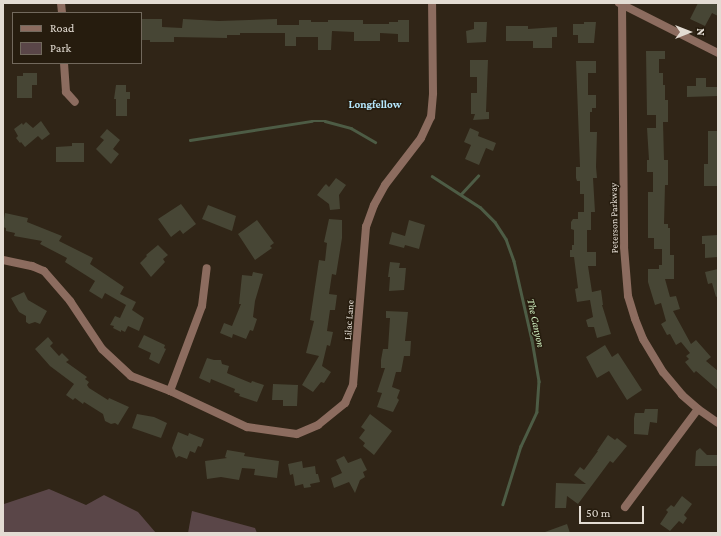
<!DOCTYPE html>
<html>
<head>
<meta charset="utf-8">
<style>
	body { margin:0 }
	#map { position:relative; width:721px; height:536px; overflow:hidden; background:#302517; font-family:"Crimson Pro",serif }
	div>[style] { position:absolute }
	[style*='--x'] { left:calc(var(--x)*1px); top:calc(var(--y)*1px); width:calc(var(--w)*1px); rotate:calc(var(--a)*1deg) }
	.green>* { inset:0; background:#5a4648 }
	.stream>* { height:2.5px; margin:-1.25px; padding:0 1.25px; transform-origin:1.25px; border-radius:1.25px; background:#4d5c45 }
	.building>* { inset:0; background:#474635 }
	.minor>* { height:8px; margin:-4px; padding:0 4px; transform-origin:4px; border-radius:4px; background:#8c6c5f }
	span { translate:-50% -50%; white-space:nowrap; text-align:center; line-height:1.15; -webkit-text-stroke:3px #261c0e; paint-order:stroke }
	.street-label { font-size:10px; color:#e3dcd3 }
	.neighbourhood-label { font-size:11px; color:#b5e7fd; font-weight:700 }
	.water-label { font-size:11px; color:#cdedbe; font-style:italic }
	.frame { position:absolute; inset:0; border:4px solid #e3dcd3; pointer-events:none }
	.legend { position:absolute; left:12px; top:12px; width:130px; height:52px; box-sizing:border-box; background:#261c0e; border:1px solid #72695d; margin:0; padding:5px 7px; list-style:none; font-size:12px; color:#e3dcd3 }
	.legend li { display:flex; align-items:center; gap:8px; height:20px }
	.legend b { width:20px; border:1px solid #72695d }
	.north { position:absolute; left:669px; top:12px; width:40px; height:40px; -webkit-text-stroke:3px #261c0e; paint-order:stroke; rotate:90deg; font-size:11px; font-weight:700; line-height:16px; text-align:center; color:#e3dcd3 }
	.north::after { content:''; display:block; margin:auto; width:14px; height:18px; background:#e3dcd3; clip-path:polygon(50% 0,100% 100%,50% 72%,0 100%) }
	.scale { position:absolute; left:579px; top:506px; width:65px; height:18px; box-sizing:border-box; border:2px solid #e3dcd3; border-top:0; padding-left:5px; font-size:12px; line-height:14px; white-space:nowrap; color:#e3dcd3; -webkit-text-stroke:3px #261c0e; paint-order:stroke }
</style>
</head>
<body>
<div id="map">
	<div class="green">
		<div style="clip-path:polygon(49px 489px,86px 505px,104px 495px,138px 512px,156px 533px,3px 533px,4px 504px)"></div>
		<div style="clip-path:polygon(192px 511px,255px 528px,257px 533px,188px 533px)"></div>
	</div>
	<div class="stream">
		<div style="--x:190;--y:140;--w:123;--a:-8.9"></div>
		<div style="--x:312;--y:121;--w:13;--a:0"></div>
		<div style="--x:325;--y:121;--w:27;--a:15"></div>
		<div style="--x:351;--y:128;--w:28;--a:30"></div>
		<div style="--x:432;--y:176;--w:57;--a:32.9"></div>
		<div style="--x:480;--y:207;--w:21;--a:45"></div>
		<div style="--x:495;--y:222;--w:20;--a:57"></div>
		<div style="--x:506;--y:239;--w:23;--a:70"></div>
		<div style="--x:514;--y:261;--w:81;--a:77.2"></div>
		<div style="--x:532;--y:340;--w:42;--a:80.3"></div>
		<div style="--x:539;--y:381;--w:31;--a:94"></div>
		<div style="--x:537;--y:412;--w:38;--a:115"></div>
		<div style="--x:521;--y:446;--w:61;--a:107.2"></div>
		<div style="--x:461;--y:194;--w:25;--a:-47"></div>
	</div>
	<div class="building">
		<div style="clip-path:polygon(698px 3px,714px 3px,718px 5px,718px 16px,712px 13px,705px 26px,690px 19px)"></div>
		<div style="clip-path:polygon(141px 19px,162px 19px,162px 27px,182px 28px,183px 19px,219px 21px,277px 19px,277px 25px,299px 25px,299px 20px,311px 20px,311px 22px,328px 22px,328px 20px,363px 20px,363px 24px,389px 24px,389px 22px,398px 22px,398px 20px,409px 20px,409px 42px,398px 42px,398px 34px,380px 33px,380px 41px,354px 41px,354px 32px,332px 31px,331px 50px,318px 50px,318px 37px,296px 37px,296px 46px,285px 46px,285px 33px,240px 33px,240px 35px,227px 35px,227px 38px,174px 37px,174px 42px,150px 42px,150px 40px,141px 40px)"></div>
		<div style="clip-path:polygon(474px 22px,487px 22px,486px 42px,467px 43px,466px 31px,474px 29px)"></div>
		<div style="clip-path:polygon(584px 22px,596px 22px,594px 43px,578px 43px,578px 35px,573px 35px,573px 24px,584px 24px)"></div>
		<div style="clip-path:polygon(506px 26px,528px 26px,528px 29px,557px 27px,557px 37px,552px 37px,552px 48px,533px 48px,533px 41px,506px 41px)"></div>
		<div style="clip-path:polygon(646px 51px,665px 51px,665px 59px,659px 59px,659px 73px,663px 73px,663px 85px,665px 85px,665px 100px,668px 100px,668px 122px,663px 122px,664px 160px,668px 160px,668px 185px,665px 185px,664px 224px,668px 224px,668px 228px,670px 228px,670px 255px,674px 255px,674px 279px,665px 279px,670px 297px,676px 296px,680px 309px,673px 311px,691px 344px,696px 340px,711px 357px,706px 361px,718px 371px,718px 390px,696px 371px,694px 373px,685px 362px,689px 359px,686px 356px,690px 353px,681px 342px,676px 345px,670px 334px,667px 335px,661px 324px,666px 321px,661px 303px,655px 305px,648px 282px,648px 269px,659px 269px,659px 265px,662px 265px,662px 249px,654px 249px,654px 238px,648px 238px,648px 192px,653px 192px,653px 172px,647px 172px,647px 160px,649px 160px,647px 128px,656px 128px,656px 115px,647px 115px)"></div>
		<div style="clip-path:polygon(470px 60px,488px 60px,486px 112px,489px 112px,489px 119px,473px 120px,475px 114px,471px 114px,471px 93px,477px 93px,477px 77px,470px 77px)"></div>
		<div style="clip-path:polygon(576px 61px,596px 61px,596px 73px,588px 73px,588px 95px,596px 95px,596px 108px,592px 108px,592px 112px,590px 112px,590px 132px,597px 132px,596px 167px,597px 178px,593px 178px,595px 212px,591px 212px,591px 230px,587px 230px,587px 252px,596px 252px,596px 266px,588px 266px,592px 292px,601px 290px,603px 305px,602px 305px,611px 334px,597px 338px,594px 327px,588px 327px,586px 320px,593px 317px,590px 300px,577px 302px,575px 289px,578px 288px,574px 257px,570px 257px,570px 250px,572px 250px,572px 245px,574px 245px,574px 230px,571px 229px,571px 222px,573px 219px,578px 219px,578px 212px,584px 212px,584px 194px,580px 194px,580px 181px,577px 181px,576px 178px,576px 167px,580px 167px)"></div>
		<div style="clip-path:polygon(23px 73px,37px 73px,37px 85px,32px 85px,32px 98px,17px 98px,17px 76px,23px 76px)"></div>
		<div style="clip-path:polygon(696px 78px,706px 78px,706px 87px,718px 87px,718px 96px,687px 97px,687px 86px,696px 86px)"></div>
		<div style="clip-path:polygon(116px 85px,126px 85px,126px 92px,130px 92px,130px 99px,127px 99px,127px 116px,116px 116px,116px 99px,114px 99px)"></div>
		<div style="clip-path:polygon(41px 121px,50px 134px,42px 140px,38px 136px,25px 147px,21px 142px,20px 143px,16px 138px,18px 136px,14px 129px,22px 123px,23px 125px,26px 122px,33px 128px)"></div>
		<div style="clip-path:polygon(470px 128px,479px 132px,478px 136px,496px 143px,493px 151px,486px 148px,479px 165px,465px 159px,471px 145px,464px 142px)"></div>
		<div style="clip-path:polygon(107px 129px,120px 140px,113px 149px,119px 154px,111px 164px,96px 149px,104px 140px,100px 137px)"></div>
		<div style="clip-path:polygon(708px 131px,718px 131px,718px 186px,704px 186px,704px 164px,708px 164px)"></div>
		<div style="clip-path:polygon(72px 143px,84px 143px,84px 162px,56px 162px,56px 147px,72px 146px)"></div>
		<div style="clip-path:polygon(336px 178px,346px 185px,339px 195px,340px 209px,330px 210px,329px 204px,317px 195px,324px 186px,326px 184px,329px 187px)"></div>
		<div style="clip-path:polygon(181px 204px,196px 224px,183px 234px,180px 230px,171px 237px,158px 219px)"></div>
		<div style="clip-path:polygon(208px 205px,236px 216px,232px 231px,202px 219px)"></div>
		<div style="clip-path:polygon(5px 213px,28px 218px,27px 222px,62px 236px,59px 241px,93px 258px,90px 264px,124px 287px,120px 294px,136px 302px,132px 310px,144px 318px,139px 331px,128px 326px,125px 332px,121px 330px,121px 332px,113px 328px,114px 326px,110px 325px,115px 316px,120px 318px,126px 305px,105px 293px,102px 299px,89px 291px,95px 281px,65px 262px,67px 258px,40px 244px,42px 241px,14px 236px,15px 233px,6px 231px,6px 228px,3px 227px)"></div>
		<div style="clip-path:polygon(329px 219px,342px 220px,342px 238px,336px 275px,332px 274px,329px 294px,337px 295px,335px 310px,330px 310px,327px 331px,333px 332px,330px 346px,327px 345px,322px 366px,331px 372px,324px 383px,321px 382px,313px 392px,302px 385px,319px 356px,306px 353px,314px 321px,310px 320px,319px 260px,325px 261px,327px 243px,324px 242px)"></div>
		<div style="clip-path:polygon(257px 220px,274px 243px,270px 246px,272px 248px,255px 260px,238px 234px)"></div>
		<div style="clip-path:polygon(409px 220px,425px 225px,419px 249px,405px 245px,404px 248px,389px 244px,392px 232px,405px 236px)"></div>
		<div style="clip-path:polygon(718px 235px,718px 257px,705px 258px,705px 244px,702px 244px,702px 236px)"></div>
		<div style="clip-path:polygon(158px 245px,168px 255px,163px 259px,165px 262px,151px 277px,140px 263px,147px 256px,146px 255px)"></div>
		<div style="clip-path:polygon(390px 262px,400px 263px,399px 268px,406px 268px,404px 290px,389px 291px,390px 277px,388px 277px)"></div>
		<div style="clip-path:polygon(718px 269px,718px 296px,716px 297px,712px 283px,708px 284px,705px 272px)"></div>
		<div style="clip-path:polygon(253px 272px,263px 274px,255px 301px,253px 317px,257px 319px,253px 331px,250px 330px,246px 339px,233px 334px,232px 338px,220px 333px,224px 323px,232px 326px,241px 304px,239px 304px,242px 275px,252px 276px)"></div>
		<div style="clip-path:polygon(24px 292px,28px 300px,47px 311px,40px 324px,35px 322px,29px 324px,26px 322px,26px 316px,19px 312px,11px 298px)"></div>
		<div style="clip-path:polygon(386px 311px,408px 312px,405px 341px,411px 341px,410px 356px,404px 356px,401px 372px,396px 372px,392px 387px,400px 390px,397px 398px,399px 400px,393px 412px,377px 407px,382px 393px,377px 392px,385px 368px,381px 368px,381px 360px,383px 349px,388px 349px,390px 318px,386px 318px)"></div>
		<div style="clip-path:polygon(144px 335px,165px 345px,164px 348px,166px 349px,159px 364px,149px 359px,151px 353px,138px 347px)"></div>
		<div style="clip-path:polygon(48px 337px,53px 343px,50px 346px,59px 356px,62px 353px,69px 360px,66px 362px,87px 377px,85px 379px,89px 382px,87px 385px,89px 388px,108px 400px,109px 398px,129px 407px,118px 425px,115px 423px,111px 424px,105px 421px,103px 414px,84px 402px,83px 404px,75px 398px,73px 400px,66px 395px,74px 384px,50px 366px,35px 349px)"></div>
		<div style="clip-path:polygon(605px 345px,612px 357px,618px 353px,642px 390px,627px 400px,609px 371px,597px 378px,586px 357px)"></div>
		<div style="clip-path:polygon(207px 358px,214px 360px,221px 360px,222px 364px,229px 366px,227px 373px,229px 374px,251px 383px,252px 381px,264px 385px,257px 402px,239px 396px,240px 394px,234px 392px,235px 389px,211px 379px,210px 383px,199px 378px)"></div>
		<div style="clip-path:polygon(273px 384px,298px 385px,297px 406px,283px 406px,283px 400px,272px 400px)"></div>
		<div style="clip-path:polygon(645px 409px,658px 409px,657px 423px,650px 422px,648px 435px,634px 434px,634px 418px,635px 413px,644px 413px)"></div>
		<div style="clip-path:polygon(137px 414px,154px 417px,167px 423px,161px 438px,132px 428px)"></div>
		<div style="clip-path:polygon(370px 414px,392px 431px,374px 455px,363px 446px,365px 443px,359px 438px,365px 430px,361px 427px)"></div>
		<div style="clip-path:polygon(178px 432px,188px 436px,189px 433px,204px 439px,201px 447px,198px 446px,195px 453px,190px 451px,187px 459px,179px 456px,176px 458px,172px 448px)"></div>
		<div style="clip-path:polygon(608px 435px,615px 440px,617px 438px,627px 446px,613px 463px,610px 461px,578px 504px,567px 496px,566px 508px,555px 508px,556px 483px,586px 484px,574px 475px,580px 467px,584px 470px,598px 451px,597px 451px)"></div>
		<div style="clip-path:polygon(700px 448px,707px 455px,718px 455px,718px 466px,695px 466px,696px 451px)"></div>
		<div style="clip-path:polygon(227px 450px,245px 453px,244px 456px,279px 461px,277px 478px,254px 475px,255px 469px,242px 468px,239px 480px,221px 477px,207px 479px,205px 461px,227px 458px,225px 457px)"></div>
		<div style="clip-path:polygon(344px 456px,348px 463px,361px 458px,367px 470px,363px 472px,365px 477px,360px 480px,355px 493px,349px 482px,334px 488px,331px 478px,342px 473px,336px 460px)"></div>
		<div style="clip-path:polygon(302px 461px,303px 468px,315px 466px,316px 474px,318px 474px,320px 482px,310px 484px,311px 487px,304px 488px,303px 484px,295px 486px,293px 474px,290px 475px,288px 464px)"></div>
		<div style="clip-path:polygon(682px 496px,692px 504px,684px 515px,687px 518px,683px 524px,679px 521px,670px 531px,660px 524px,668px 512px,666px 510px,671px 505px,674px 507px)"></div>
		<div style="clip-path:polygon(567px 524px,570px 533px,545px 533px,545px 532px)"></div>
	</div>
	<div class="minor">
		<div style="--x:61;--y:3;--w:10;--a:84"></div>
		<div style="--x:619;--y:3;--w:111;--a:26.8"></div>
		<div style="--x:622;--y:4;--w:243;--a:89.5"></div>
		<div style="--x:624;--y:247;--w:49;--a:85.3"></div>
		<div style="--x:628;--y:296;--w:24;--a:73"></div>
		<div style="--x:635;--y:319;--w:22;--a:68"></div>
		<div style="--x:643;--y:339;--w:39;--a:59"></div>
		<div style="--x:663;--y:372;--w:30;--a:50"></div>
		<div style="--x:682;--y:395;--w:21;--a:41"></div>
		<div style="--x:698;--y:409;--w:24;--a:35"></div>
		<div style="--x:64;--y:63;--w:29;--a:86"></div>
		<div style="--x:66;--y:92;--w:13;--a:48"></div>
		<div style="--x:3;--y:260;--w:30;--a:12"></div>
		<div style="--x:32;--y:266;--w:13;--a:23"></div>
		<div style="--x:44;--y:271;--w:40;--a:49"></div>
		<div style="--x:70;--y:301;--w:58;--a:56.3"></div>
		<div style="--x:102;--y:349;--w:40;--a:43"></div>
		<div style="--x:131;--y:376;--w:42;--a:21"></div>
		<div style="--x:170;--y:391;--w:85;--a:25.1"></div>
		<div style="--x:247;--y:427;--w:50;--a:8"></div>
		<div style="--x:297;--y:434;--w:23;--a:-23"></div>
		<div style="--x:318;--y:425;--w:35;--a:-39"></div>
		<div style="--x:345;--y:403;--w:20;--a:-66"></div>
		<div style="--x:353;--y:385;--w:159;--a:-85.3"></div>
		<div style="--x:366;--y:227;--w:23;--a:-70"></div>
		<div style="--x:374;--y:205;--w:23;--a:-61"></div>
		<div style="--x:385;--y:185;--w:59;--a:-52.5"></div>
		<div style="--x:421;--y:138;--w:23;--a:-65"></div>
		<div style="--x:431;--y:117;--w:24;--a:-85"></div>
		<div style="--x:433;--y:93;--w:90;--a:-90.6"></div>
		<div style="--x:170;--y:391;--w:91;--a:-69.4"></div>
		<div style="--x:202;--y:306;--w:38;--a:-83"></div>
		<div style="--x:625;--y:507;--w:122;--a:-53.3"></div>
	</div>
	<div class="street-label">
		<span style="left:614px;top:218px;rotate:-91deg">Peterson Parkway</span>
		<span style="left:349px;top:320px;rotate:-86deg">Lilac Lane</span>
	</div>
	<div class="neighbourhood-label">
		<span style="left:375px;top:104px">Longfellow</span>
	</div>
	<div class="water-label">
		<span style="left:536px;top:323px;rotate:78deg">The Canyon</span>
	</div>
	<div class="frame"></div>
	<ul class="legend">
	<li><b style="height:5px;background:#8c6c5f"></b>Road</li>
	<li><b style="height:11px;background:#5a4648"></b>Park</li>
	</ul>
	<div class="north">N</div>
	<div class="scale">50 m</div>
</div>
</body>
</html>
